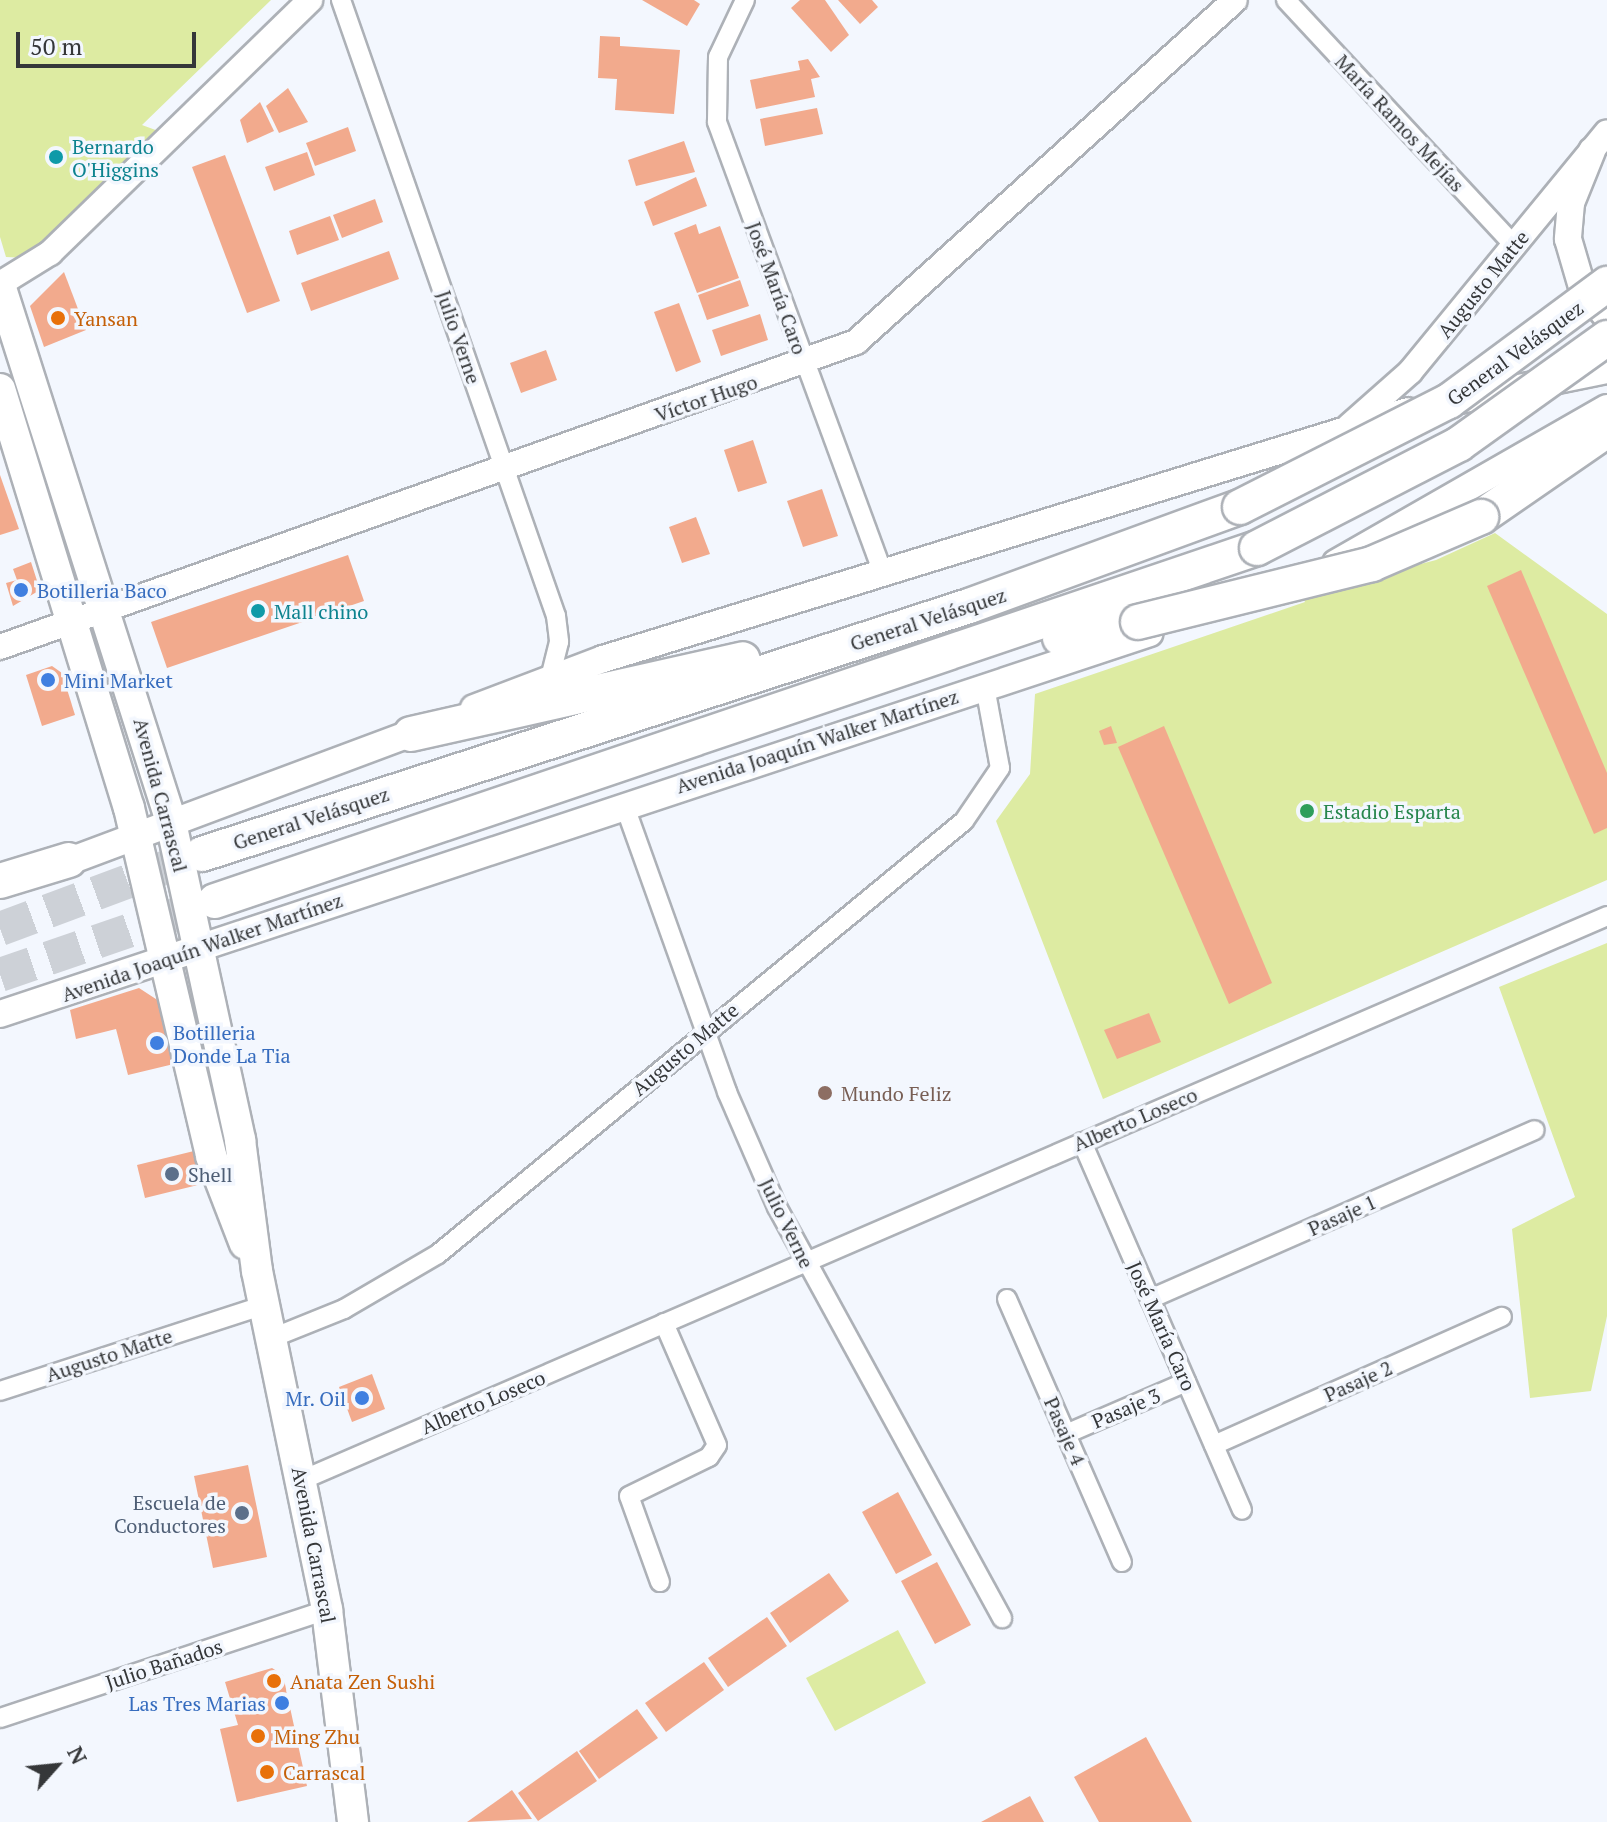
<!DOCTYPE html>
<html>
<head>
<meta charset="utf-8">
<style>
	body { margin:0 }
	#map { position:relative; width:1607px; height:1822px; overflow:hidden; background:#f3f7fe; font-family:"PT Serif",serif }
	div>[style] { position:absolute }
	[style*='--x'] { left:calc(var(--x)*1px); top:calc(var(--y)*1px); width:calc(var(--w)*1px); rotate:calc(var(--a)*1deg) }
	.green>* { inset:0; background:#ddeba2 }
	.building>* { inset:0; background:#f2aa8d }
	.motorway-tunnel>* { height:34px; margin-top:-17px; transform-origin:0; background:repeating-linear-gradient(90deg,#cdd1d7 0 34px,transparent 0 51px) }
	.roads { filter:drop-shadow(2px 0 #adb1b7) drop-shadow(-2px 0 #adb1b7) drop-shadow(0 2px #adb1b7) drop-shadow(0 -2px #adb1b7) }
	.minor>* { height:18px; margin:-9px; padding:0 9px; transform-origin:9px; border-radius:9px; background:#fff }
	.tertiary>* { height:24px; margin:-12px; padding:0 12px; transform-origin:12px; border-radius:12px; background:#fff }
	.secondary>* { height:26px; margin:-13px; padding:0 13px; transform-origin:13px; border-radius:13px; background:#fff }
	.primary>* { height:30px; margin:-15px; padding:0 15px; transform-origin:15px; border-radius:15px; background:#fff }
	.motorway>* { height:34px; margin:-17px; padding:0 17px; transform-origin:17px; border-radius:17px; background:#fff }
	.bridges { filter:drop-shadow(2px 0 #adb1b7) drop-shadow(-2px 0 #adb1b7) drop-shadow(0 2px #adb1b7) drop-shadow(0 -2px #adb1b7) }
	.motorway-bridge>* { height:34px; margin:-17px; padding:0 17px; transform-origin:17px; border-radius:17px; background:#fff }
	.dots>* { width:22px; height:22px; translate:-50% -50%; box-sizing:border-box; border:4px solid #f3f7fe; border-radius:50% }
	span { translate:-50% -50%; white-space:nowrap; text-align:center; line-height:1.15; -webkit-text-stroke:7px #f3f7fe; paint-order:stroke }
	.street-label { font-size:20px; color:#353739 }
	.culture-label { font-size:20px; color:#0d838f }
	.left { translate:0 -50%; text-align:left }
	.food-label { font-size:20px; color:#c56008 }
	.shop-label { font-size:20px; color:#366cbe }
	.right { translate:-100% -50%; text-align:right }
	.leisure-label { font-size:20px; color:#27864d }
	.education-label { font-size:20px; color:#785e54 }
	.service-label { font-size:20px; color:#4e5e75 }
	.north { position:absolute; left:16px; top:1726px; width:80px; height:80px; -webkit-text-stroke:6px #f3f7fe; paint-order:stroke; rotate:63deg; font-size:22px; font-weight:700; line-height:32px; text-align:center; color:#353739 }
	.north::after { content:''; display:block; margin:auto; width:28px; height:36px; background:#353739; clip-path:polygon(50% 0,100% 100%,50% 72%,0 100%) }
	.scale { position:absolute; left:16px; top:32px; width:180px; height:36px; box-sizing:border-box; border:4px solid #353739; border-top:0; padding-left:10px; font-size:24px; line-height:28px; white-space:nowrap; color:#353739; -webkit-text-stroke:6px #f3f7fe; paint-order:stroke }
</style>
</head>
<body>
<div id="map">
	<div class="green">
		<div style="clip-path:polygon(0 0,271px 0,142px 125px,161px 132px,28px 258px,6px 257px,0 237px)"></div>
		<div style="clip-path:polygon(1495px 533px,1607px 614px,1607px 880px,1103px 1099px,996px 821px,1030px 774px,1035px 694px,1305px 602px,1302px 595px,1436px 560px)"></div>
		<div style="clip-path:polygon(1607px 943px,1607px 1316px,1591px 1391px,1530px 1398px,1512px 1229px,1575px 1197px,1499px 987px)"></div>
		<div style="clip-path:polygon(898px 1630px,926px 1683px,835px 1731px,806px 1678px)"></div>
	</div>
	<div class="building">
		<div style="clip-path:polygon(642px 0,694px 0,700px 4px,687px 26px)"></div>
		<div style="clip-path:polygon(800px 0,825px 0,849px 35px,831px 52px,791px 8px)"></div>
		<div style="clip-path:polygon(838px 0,872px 0,878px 7px,860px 24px)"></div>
		<div style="clip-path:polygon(600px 36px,620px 37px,620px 46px,680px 50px,674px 114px,615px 110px,617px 79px,598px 78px)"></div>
		<div style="clip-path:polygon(808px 59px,820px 77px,811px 79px,815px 97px,756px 109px,750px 80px,800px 70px,798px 61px)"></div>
		<div style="clip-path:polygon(288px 88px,308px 122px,279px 133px,266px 106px)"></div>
		<div style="clip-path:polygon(260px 102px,274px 131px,247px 143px,240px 120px)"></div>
		<div style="clip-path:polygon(817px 108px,823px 134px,765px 146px,760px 119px)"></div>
		<div style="clip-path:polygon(348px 127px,356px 151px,315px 166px,306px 143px)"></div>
		<div style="clip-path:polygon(684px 141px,695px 172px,636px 186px,628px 160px)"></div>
		<div style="clip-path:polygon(307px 152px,315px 175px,274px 191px,265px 167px)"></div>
		<div style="clip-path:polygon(225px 155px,280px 301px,247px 313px,192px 167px)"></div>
		<div style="clip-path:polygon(696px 177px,707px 206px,653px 226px,644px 202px)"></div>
		<div style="clip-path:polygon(375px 199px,383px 222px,342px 238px,333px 215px)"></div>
		<div style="clip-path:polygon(330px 216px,339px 240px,297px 255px,289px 231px)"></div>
		<div style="clip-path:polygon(696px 224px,699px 234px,720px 226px,739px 278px,697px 293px,674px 233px)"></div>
		<div style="clip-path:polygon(389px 251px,399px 279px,311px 311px,301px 283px)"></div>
		<div style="clip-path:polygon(64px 272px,86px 330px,44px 347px,30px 306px)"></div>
		<div style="clip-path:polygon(740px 280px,749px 306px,707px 320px,698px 295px)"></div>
		<div style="clip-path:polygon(679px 303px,701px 362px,676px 372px,654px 312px)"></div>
		<div style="clip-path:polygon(760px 314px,768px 340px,721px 356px,712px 330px)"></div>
		<div style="clip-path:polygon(546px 350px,557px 380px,521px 393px,510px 363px)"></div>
		<div style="clip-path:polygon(753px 440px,767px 483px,738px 492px,724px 450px)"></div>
		<div style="clip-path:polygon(0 475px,19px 529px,0 535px)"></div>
		<div style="clip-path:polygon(822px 489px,838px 536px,803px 547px,787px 501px)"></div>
		<div style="clip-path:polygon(696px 517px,710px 554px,682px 563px,669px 527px)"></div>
		<div style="clip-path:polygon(348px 555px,364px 601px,167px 668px,151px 622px)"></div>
		<div style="clip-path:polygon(31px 562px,40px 590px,13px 606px,6px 583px,17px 580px,13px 569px)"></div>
		<div style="clip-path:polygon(1521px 570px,1607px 773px,1607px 828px,1594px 834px,1487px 586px)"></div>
		<div style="clip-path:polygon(52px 666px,62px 673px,75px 715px,42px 726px,26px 675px)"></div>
		<div style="clip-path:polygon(1111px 726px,1117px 743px,1104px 745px,1099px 731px)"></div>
		<div style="clip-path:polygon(1164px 726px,1272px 983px,1229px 1004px,1118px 747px)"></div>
		<div style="clip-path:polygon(139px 988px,162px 1003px,178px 1063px,128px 1075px,116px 1029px,76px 1039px,70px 1010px)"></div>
		<div style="clip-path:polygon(1149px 1013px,1161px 1042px,1117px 1059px,1104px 1030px)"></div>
		<div style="clip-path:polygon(198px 1150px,206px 1183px,145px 1198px,137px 1165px)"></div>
		<div style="clip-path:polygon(372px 1374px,385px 1409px,352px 1422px,339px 1387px)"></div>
		<div style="clip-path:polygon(248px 1465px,267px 1557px,213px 1568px,194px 1476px)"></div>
		<div style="clip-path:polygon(898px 1492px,932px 1555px,896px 1574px,862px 1512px)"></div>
		<div style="clip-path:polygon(937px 1562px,971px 1625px,935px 1644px,901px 1581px)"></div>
		<div style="clip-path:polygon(829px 1573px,849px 1601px,790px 1643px,770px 1613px)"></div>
		<div style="clip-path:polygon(767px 1617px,787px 1646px,728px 1687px,708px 1658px)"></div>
		<div style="clip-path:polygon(704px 1662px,724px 1690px,666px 1732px,645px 1703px)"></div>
		<div style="clip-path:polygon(272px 1668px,283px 1675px,307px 1786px,237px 1802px,220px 1729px,238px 1725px,225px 1682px)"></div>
		<div style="clip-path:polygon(637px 1709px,658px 1738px,599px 1779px,579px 1751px)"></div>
		<div style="clip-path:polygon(1146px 1737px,1192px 1822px,1099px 1822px,1074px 1777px)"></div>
		<div style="clip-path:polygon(577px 1751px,597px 1781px,538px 1821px,518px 1793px)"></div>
		<div style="clip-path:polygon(512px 1790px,532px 1819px,467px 1822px)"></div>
		<div style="clip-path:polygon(1030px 1796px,1044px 1822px,981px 1822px)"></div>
	</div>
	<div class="motorway-tunnel">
		<div style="--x:0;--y:929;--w:215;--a:-20.4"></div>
		<div style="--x:0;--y:975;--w:227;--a:-19"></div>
	</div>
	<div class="roads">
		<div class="minor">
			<div style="--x:341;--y:0;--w:652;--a:70.76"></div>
			<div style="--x:556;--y:616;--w:26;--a:83"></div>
			<div style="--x:559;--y:642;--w:36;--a:104"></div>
			<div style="--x:745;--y:0;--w:63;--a:115.3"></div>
			<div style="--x:718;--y:57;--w:65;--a:90.9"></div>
			<div style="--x:717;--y:122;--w:484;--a:69.8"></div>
			<div style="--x:1286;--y:0;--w:335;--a:47.1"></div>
			<div style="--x:624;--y:804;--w:306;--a:70.3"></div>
			<div style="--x:727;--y:1092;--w:125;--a:66.5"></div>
			<div style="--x:777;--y:1207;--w:469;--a:61.3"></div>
			<div style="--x:1082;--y:1142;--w:401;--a:66.5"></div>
			<div style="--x:1007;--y:1299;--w:287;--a:66.4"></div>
			<div style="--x:1150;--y:1299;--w:420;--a:-23.7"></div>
			<div style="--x:272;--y:1338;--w:78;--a:-21.9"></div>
			<div style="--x:344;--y:1309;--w:109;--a:-30.3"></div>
			<div style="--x:438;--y:1254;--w:681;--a:-39.46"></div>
			<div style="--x:964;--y:821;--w:64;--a:-55.8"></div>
			<div style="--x:1000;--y:768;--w:82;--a:-100.5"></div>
			<div style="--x:0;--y:1391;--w:279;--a:-18"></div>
			<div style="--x:1066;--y:1434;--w:131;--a:-23.4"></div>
			<div style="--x:1214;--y:1445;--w:315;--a:-24"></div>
			<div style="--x:302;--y:1480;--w:1422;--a:-23.37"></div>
			<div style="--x:660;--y:1582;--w:91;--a:-109.8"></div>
			<div style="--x:629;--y:1496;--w:89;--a:-26"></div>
			<div style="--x:709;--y:1457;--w:14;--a:-56"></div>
			<div style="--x:717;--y:1445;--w:133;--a:-113.5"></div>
			<div style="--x:0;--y:1718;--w:344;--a:-18.3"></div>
		</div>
		<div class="tertiary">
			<div style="--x:0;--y:284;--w:59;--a:-31.8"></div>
			<div style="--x:50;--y:253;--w:363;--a:-44.2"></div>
			<div style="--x:1349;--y:426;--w:81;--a:-41.5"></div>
			<div style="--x:1410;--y:372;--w:310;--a:-50.6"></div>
			<div style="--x:0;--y:647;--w:909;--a:-19.61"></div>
			<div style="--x:856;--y:342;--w:510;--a:-42.06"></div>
		</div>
		<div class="secondary">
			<div style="--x:1592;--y:151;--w:56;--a:112"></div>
			<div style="--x:1571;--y:203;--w:36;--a:95"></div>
			<div style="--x:1568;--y:239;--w:50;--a:73.7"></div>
			<div style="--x:1582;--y:287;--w:39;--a:50"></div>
			<div style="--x:1450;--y:402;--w:160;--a:-11.5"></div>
			<div style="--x:1336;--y:563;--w:312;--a:-29.8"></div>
			<div style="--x:474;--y:708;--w:138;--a:-20.8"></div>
			<div style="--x:603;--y:659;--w:842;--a:-17.12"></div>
			<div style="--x:51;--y:868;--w:400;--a:-20.5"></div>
			<div style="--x:0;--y:1014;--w:1211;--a:-18.33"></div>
		</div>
		<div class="primary">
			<div style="--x:0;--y:285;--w:559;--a:72.31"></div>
			<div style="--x:170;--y:818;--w:330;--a:77.7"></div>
			<div style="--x:240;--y:1140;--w:132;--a:82.6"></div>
			<div style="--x:257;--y:1271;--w:346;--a:78.3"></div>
			<div style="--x:327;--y:1610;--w:214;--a:83"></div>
			<div style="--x:0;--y:389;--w:438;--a:72.9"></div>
			<div style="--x:129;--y:808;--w:358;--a:76.7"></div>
			<div style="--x:211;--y:1156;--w:94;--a:68.9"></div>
		</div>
		<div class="motorway">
			<div style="--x:1481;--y:517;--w:153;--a:-34.6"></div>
			<div style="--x:1060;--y:638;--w:80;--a:-11.6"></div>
			<div style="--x:411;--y:734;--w:340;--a:-12.7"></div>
			<div style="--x:202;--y:854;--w:806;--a:-17.92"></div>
			<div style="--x:969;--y:606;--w:289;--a:-20.1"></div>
			<div style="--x:0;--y:881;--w:72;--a:-16.9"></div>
			<div style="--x:215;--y:901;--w:1100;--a:-18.71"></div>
		</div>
	</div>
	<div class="bridges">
		<div class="motorway-bridge">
			<div style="--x:1240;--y:507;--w:234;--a:-26.9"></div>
			<div style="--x:1449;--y:401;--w:197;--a:-36.5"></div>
			<div style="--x:1257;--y:548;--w:227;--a:-27.2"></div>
			<div style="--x:1459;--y:444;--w:182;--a:-35.6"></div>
			<div style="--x:1138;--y:622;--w:241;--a:-13.9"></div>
			<div style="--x:1372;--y:564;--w:119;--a:-23.3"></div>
		</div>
	</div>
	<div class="dots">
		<div style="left:56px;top:157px;background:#0f9aa8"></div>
		<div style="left:58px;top:318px;background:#e8710a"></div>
		<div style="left:21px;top:590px;background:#3f7fe0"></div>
		<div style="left:258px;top:611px;background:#0f9aa8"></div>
		<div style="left:48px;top:680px;background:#3f7fe0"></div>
		<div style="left:1307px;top:811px;background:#2e9e5b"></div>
		<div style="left:157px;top:1043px;background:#3f7fe0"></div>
		<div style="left:825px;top:1093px;background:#8d6e63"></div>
		<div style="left:172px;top:1174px;background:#5c6f8a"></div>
		<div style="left:362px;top:1398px;background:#3f7fe0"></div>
		<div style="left:242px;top:1513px;background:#5c6f8a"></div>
		<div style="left:274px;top:1681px;background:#e8710a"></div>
		<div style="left:282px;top:1703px;background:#3f7fe0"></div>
		<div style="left:258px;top:1736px;background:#e8710a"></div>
		<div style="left:267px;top:1772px;background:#e8710a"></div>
	</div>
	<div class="street-label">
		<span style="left:1400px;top:123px;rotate:47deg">María Ramos Mejías</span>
		<span style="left:1483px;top:284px;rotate:-51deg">Augusto Matte</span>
		<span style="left:777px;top:288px;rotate:70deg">José María Caro</span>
		<span style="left:459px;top:337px;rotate:71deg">Julio Verne</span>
		<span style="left:1515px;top:353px;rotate:-36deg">General Velásquez</span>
		<span style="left:706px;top:398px;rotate:-19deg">Víctor Hugo</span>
		<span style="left:928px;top:619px;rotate:-18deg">General Velásquez</span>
		<span style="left:817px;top:741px;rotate:-18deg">Avenida Joaquín Walker Martínez</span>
		<span style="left:161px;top:795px;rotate:75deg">Avenida Carrascal</span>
		<span style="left:311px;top:818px;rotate:-18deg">General Velásquez</span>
		<span style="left:202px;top:947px;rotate:-19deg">Avenida Joaquín Walker Martínez</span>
		<span style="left:685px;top:1049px;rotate:-40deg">Augusto Matte</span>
		<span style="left:1135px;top:1119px;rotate:-23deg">Alberto Loseco</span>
		<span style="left:1342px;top:1215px;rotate:-24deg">Pasaje 1</span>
		<span style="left:787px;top:1223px;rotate:64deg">Julio Verne</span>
		<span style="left:1162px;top:1326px;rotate:66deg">José María Caro</span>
		<span style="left:109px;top:1355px;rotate:-18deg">Augusto Matte</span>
		<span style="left:1358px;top:1381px;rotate:-24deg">Pasaje 2</span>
		<span style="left:483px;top:1402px;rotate:-23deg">Alberto Loseco</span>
		<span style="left:1126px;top:1408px;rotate:-23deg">Pasaje 3</span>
		<span style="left:1065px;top:1431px;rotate:66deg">Pasaje 4</span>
		<span style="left:314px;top:1545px;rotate:79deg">Avenida Carrascal</span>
		<span style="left:164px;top:1664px;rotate:-18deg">Julio Bañados</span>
	</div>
	<div class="culture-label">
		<span class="left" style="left:72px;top:158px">Bernardo<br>O'Higgins</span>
		<span class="left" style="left:274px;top:611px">Mall chino</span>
	</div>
	<div class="food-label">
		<span class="left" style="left:74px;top:318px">Yansan</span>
		<span class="left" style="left:290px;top:1681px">Anata Zen Sushi</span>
		<span class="left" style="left:274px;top:1736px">Ming Zhu</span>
		<span class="left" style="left:283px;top:1772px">Carrascal</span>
	</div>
	<div class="shop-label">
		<span class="left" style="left:37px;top:590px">Botilleria Baco</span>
		<span class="left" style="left:64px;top:680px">Mini Market</span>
		<span class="left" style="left:173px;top:1044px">Botilleria<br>Donde La Tia</span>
		<span class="right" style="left:346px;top:1398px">Mr. Oil</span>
		<span class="right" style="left:266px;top:1703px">Las Tres Marias</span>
	</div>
	<div class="leisure-label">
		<span class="left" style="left:1323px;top:811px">Estadio Esparta</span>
	</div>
	<div class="education-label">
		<span class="left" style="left:841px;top:1093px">Mundo Feliz</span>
	</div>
	<div class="service-label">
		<span class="left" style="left:188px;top:1174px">Shell</span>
		<span class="right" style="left:226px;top:1514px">Escuela de<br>Conductores</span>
	</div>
	<div class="north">N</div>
	<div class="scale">50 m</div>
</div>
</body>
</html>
